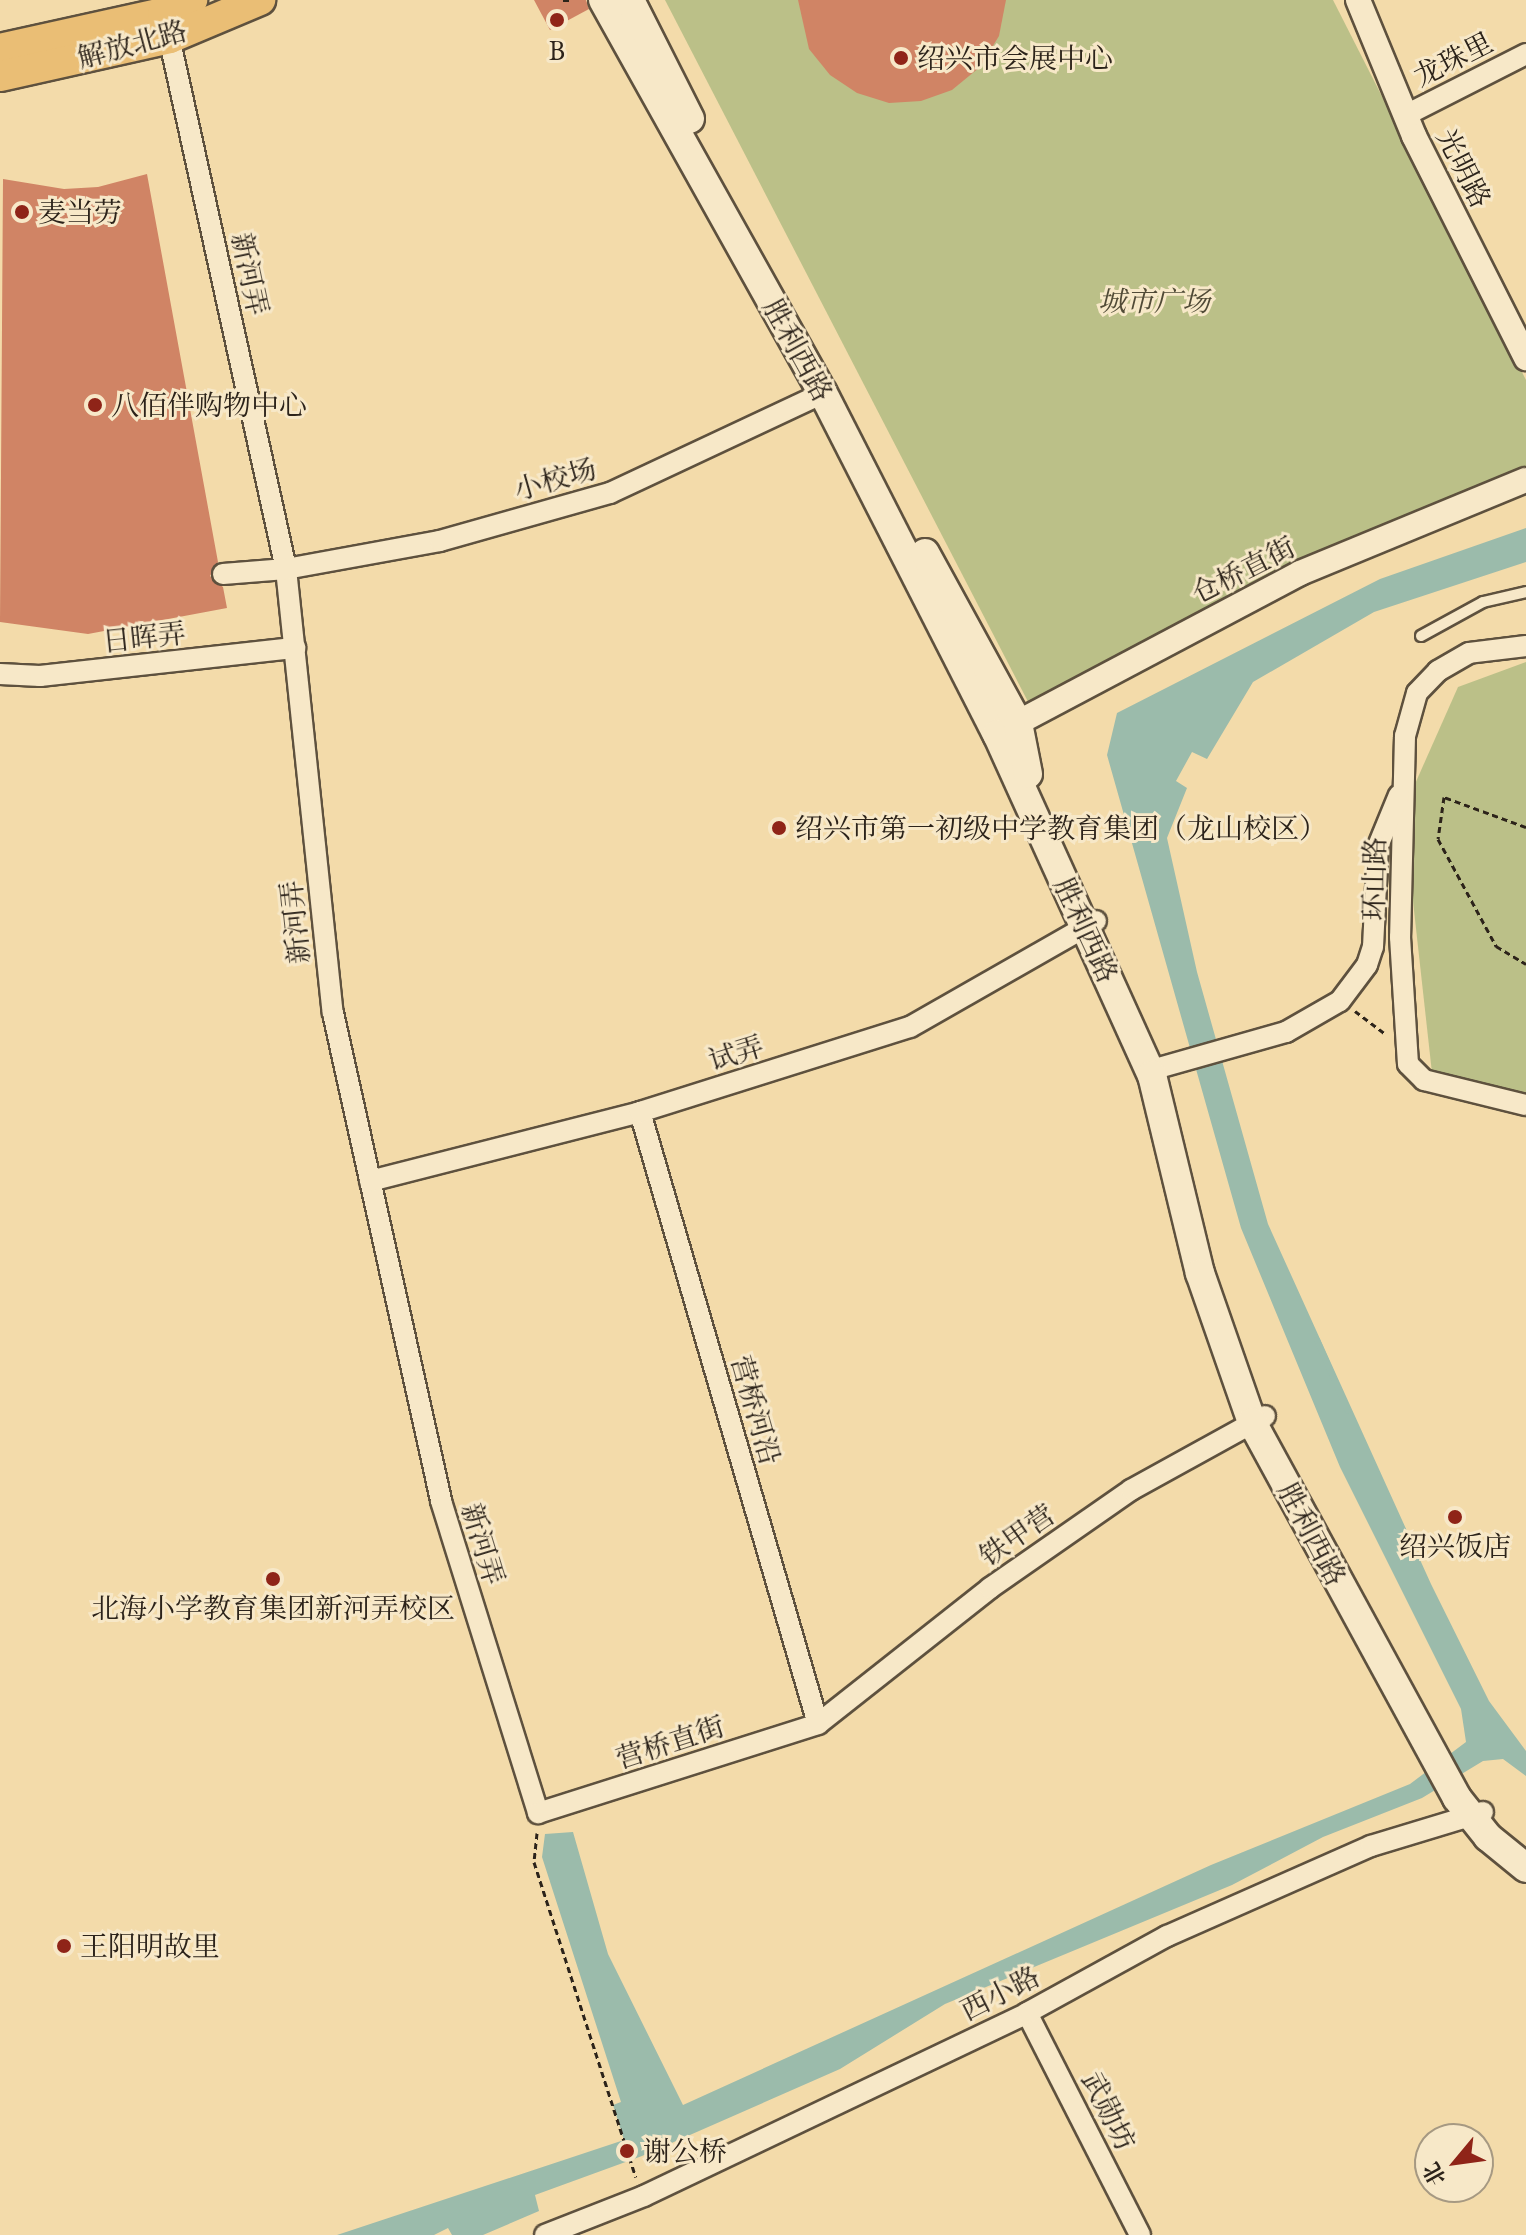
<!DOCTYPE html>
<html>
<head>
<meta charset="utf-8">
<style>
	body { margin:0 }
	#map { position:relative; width:1526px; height:2235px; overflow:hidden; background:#f3dbaa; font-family:"EB Garamond","Noto Serif SC",serif }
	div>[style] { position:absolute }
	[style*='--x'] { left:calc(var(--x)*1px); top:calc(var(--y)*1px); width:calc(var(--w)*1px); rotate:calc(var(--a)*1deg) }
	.green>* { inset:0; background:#bbc088 }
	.water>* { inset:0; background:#9bbbab }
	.stream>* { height:6px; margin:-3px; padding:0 3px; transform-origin:3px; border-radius:3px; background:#9bbbab }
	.building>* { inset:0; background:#d08465 }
	.path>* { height:3px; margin-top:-1.5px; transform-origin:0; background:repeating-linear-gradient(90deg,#2c231a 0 6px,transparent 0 10px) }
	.roads { filter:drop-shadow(2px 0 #5e513e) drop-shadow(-2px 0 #5e513e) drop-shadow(0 2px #5e513e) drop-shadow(0 -2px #5e513e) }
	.service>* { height:10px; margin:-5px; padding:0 5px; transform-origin:5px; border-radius:5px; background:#f7e8c8 }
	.minor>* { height:20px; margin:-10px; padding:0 10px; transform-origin:10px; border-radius:10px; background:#f7e8c8 }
	.tertiary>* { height:24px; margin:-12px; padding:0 12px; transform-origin:12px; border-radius:12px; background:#f7e8c8 }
	.secondary>* { height:28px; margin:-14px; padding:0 14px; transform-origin:14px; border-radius:14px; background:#f7e8c8 }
	.primary>* { height:30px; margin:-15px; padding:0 15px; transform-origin:15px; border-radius:15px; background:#eabe75 }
	.dots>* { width:22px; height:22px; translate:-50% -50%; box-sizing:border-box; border:4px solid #f7e8c8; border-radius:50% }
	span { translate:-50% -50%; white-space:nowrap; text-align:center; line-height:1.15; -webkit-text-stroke:6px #f7e8c8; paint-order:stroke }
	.street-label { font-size:28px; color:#2c231a }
	.poi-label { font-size:28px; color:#2c231a }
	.left { translate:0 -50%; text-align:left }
	.park-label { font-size:28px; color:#504a36; font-style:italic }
	.north { position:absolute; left:1414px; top:2123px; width:80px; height:80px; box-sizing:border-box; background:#f7e8c8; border:2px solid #a69982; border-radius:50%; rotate:241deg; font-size:22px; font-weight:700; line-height:32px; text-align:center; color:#2c231a }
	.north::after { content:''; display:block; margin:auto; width:28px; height:36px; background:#8f2418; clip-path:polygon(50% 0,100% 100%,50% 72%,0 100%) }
</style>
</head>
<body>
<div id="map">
	<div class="green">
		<div style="clip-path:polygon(665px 0,1333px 0,1526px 380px,1526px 473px,1038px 721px)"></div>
		<div style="clip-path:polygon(1526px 662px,1526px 1097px,1432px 1073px,1403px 811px,1458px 687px)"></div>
	</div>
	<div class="water">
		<div style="clip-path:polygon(1526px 528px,1526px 562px,1374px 612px,1253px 682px,1207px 759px,1192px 752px,1176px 781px,1187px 788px,1167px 838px,1197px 972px,1268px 1224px,1431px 1584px,1489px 1701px,1526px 1751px,1526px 1776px,1503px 1759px,1483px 1761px,1422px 1798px,1323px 1837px,1232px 1885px,945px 2004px,840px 2069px,642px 2156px,535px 2195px,539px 2211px,483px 2235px,452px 2235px,448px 2228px,434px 2235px,337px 2235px,624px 2140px,613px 2105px,621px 2102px,542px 1857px,545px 1834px,573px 1832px,608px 1954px,683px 2105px,1211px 1865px,1410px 1784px,1466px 1742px,1461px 1709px,1340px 1467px,1241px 1228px,1107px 755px,1117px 713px,1380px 579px)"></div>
	</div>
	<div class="stream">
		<div style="--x:1317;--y:1340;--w:77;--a:66.4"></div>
	</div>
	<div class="building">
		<div style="clip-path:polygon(534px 0,586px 0,589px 9px,550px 30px)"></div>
		<div style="clip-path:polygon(798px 0,1006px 0,999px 36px,980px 67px,952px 90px,921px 101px,889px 103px,857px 93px,830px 75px,809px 49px)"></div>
		<div style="clip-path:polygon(147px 174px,218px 562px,210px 576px,223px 587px,227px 608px,88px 634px,0 622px,3px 179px,64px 189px,98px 187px)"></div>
	</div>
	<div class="path">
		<div style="--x:563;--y:0;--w:10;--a:0"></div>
		<div style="--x:1526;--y:827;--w:87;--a:-159.9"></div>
		<div style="--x:1444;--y:797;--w:42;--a:98.1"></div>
		<div style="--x:1438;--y:839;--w:122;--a:61.5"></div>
		<div style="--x:1496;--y:946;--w:35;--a:31"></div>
		<div style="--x:1355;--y:1011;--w:39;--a:37"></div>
		<div style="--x:537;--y:1833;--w:29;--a:96"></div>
		<div style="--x:534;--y:1862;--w:331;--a:72.1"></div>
	</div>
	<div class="roads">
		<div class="service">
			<div style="--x:1421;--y:636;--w:71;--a:-28.7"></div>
			<div style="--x:1483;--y:602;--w:44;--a:-13.1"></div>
		</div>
		<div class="minor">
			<div style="--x:167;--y:28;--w:554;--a:77.59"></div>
			<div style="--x:286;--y:569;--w:446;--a:84"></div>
			<div style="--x:333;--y:1013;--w:500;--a:77.5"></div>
			<div style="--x:441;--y:1501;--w:327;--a:72.7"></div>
			<div style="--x:538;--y:1813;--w:294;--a:-17.6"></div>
			<div style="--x:818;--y:1724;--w:219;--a:-38.3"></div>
			<div style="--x:990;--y:1588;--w:172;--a:-34.8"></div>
			<div style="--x:1131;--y:1490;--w:153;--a:-28.9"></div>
			<div style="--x:1406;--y:115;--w:135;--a:-26.9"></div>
			<div style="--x:223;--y:574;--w:63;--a:-4.5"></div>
			<div style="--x:286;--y:569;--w:157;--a:-10.3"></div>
			<div style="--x:440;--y:541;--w:177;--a:-15.8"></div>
			<div style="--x:610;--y:493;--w:235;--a:-25.1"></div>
			<div style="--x:1526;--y:646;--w:57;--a:173"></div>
			<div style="--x:1469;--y:653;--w:36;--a:150"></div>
			<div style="--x:1438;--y:671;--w:30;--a:134"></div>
			<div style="--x:1417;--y:693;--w:45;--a:105.6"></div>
			<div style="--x:1405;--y:736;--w:201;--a:91.4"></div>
			<div style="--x:1400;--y:937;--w:127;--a:86.4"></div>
			<div style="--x:1408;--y:1064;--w:23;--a:45"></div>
			<div style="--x:1424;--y:1080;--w:105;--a:13.8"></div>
			<div style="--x:0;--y:674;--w:40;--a:2.9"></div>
			<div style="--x:40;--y:676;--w:257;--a:-6.3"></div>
			<div style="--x:1162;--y:1067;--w:129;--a:-15.8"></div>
			<div style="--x:1286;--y:1032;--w:62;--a:-29.9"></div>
			<div style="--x:1340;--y:1001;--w:45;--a:-53.1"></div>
			<div style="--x:1367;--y:965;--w:19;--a:-72"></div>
			<div style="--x:1373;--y:947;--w:101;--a:-87.2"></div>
			<div style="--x:1378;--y:846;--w:55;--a:-67.6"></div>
			<div style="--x:640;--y:1112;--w:637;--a:73.78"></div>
			<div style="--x:370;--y:1181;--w:279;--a:-14.3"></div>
			<div style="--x:640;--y:1112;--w:283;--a:-17.5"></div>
			<div style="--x:910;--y:1027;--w:214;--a:-29.7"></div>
			<div style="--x:1027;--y:2013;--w:249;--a:63"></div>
			<div style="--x:545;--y:2235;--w:106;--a:-21.5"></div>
			<div style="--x:644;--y:2196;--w:424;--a:-25.5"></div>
			<div style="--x:1027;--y:2013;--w:160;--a:-28.8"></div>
			<div style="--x:1167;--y:1936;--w:223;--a:-23.8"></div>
			<div style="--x:1371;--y:1846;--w:117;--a:-16.9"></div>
		</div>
		<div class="tertiary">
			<div style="--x:1358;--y:0;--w:147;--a:67.6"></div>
			<div style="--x:1414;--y:136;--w:249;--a:63.2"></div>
			<div style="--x:1002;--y:731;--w:337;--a:-27.9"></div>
			<div style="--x:1300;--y:573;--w:244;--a:-22.4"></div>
		</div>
		<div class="secondary">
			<div style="--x:603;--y:0;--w:450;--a:60.8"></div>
			<div style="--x:823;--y:393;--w:383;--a:63"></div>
			<div style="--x:997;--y:734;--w:375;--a:65.6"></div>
			<div style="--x:1152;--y:1075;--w:204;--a:76.4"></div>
			<div style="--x:1200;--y:1273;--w:158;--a:70.8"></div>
			<div style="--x:1252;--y:1422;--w:428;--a:61.4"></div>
			<div style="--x:1457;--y:1798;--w:50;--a:51.5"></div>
			<div style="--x:1488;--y:1837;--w:49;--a:39.2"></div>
			<div style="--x:630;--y:0;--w:133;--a:63.2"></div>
			<div style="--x:925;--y:553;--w:194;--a:61.3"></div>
			<div style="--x:1018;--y:723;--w:52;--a:78.9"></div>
		</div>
		<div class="primary">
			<div style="--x:0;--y:49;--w:167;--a:-12.5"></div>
			<div style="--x:163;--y:13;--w:32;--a:-24"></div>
			<div style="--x:0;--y:76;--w:174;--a:-12.6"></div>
			<div style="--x:170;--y:38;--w:98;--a:-22.9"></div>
		</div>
	</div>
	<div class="dots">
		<div style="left:557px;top:20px;background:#8f2418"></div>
		<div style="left:901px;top:58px;background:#8f2418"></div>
		<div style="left:22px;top:212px;background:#8f2418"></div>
		<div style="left:95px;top:405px;background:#8f2418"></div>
		<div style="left:779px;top:828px;background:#8f2418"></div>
		<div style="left:1455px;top:1517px;background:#8f2418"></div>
		<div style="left:273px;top:1579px;background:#8f2418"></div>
		<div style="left:64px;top:1946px;background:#8f2418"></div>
		<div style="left:627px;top:2151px;background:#8f2418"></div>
	</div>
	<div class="street-label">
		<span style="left:132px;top:44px;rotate:-15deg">解放北路</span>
		<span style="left:1453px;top:59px;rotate:-27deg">龙珠里</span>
		<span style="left:1464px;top:168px;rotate:63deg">光明路</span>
		<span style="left:250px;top:274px;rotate:78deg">新河弄</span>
		<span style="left:798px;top:350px;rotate:61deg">胜利西路</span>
		<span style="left:555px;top:479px;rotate:-16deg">小校场</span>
		<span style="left:1243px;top:570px;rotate:-27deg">仓桥直街</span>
		<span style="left:144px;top:637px;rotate:-6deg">日晖弄</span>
		<span style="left:1374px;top:879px;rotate:-89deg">环山路</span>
		<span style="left:295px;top:922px;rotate:-96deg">新河弄</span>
		<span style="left:1086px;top:930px;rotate:65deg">胜利西路</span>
		<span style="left:736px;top:1053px;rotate:-17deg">试弄</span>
		<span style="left:756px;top:1410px;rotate:74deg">营桥河沿</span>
		<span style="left:1312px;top:1534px;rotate:62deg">胜利西路</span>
		<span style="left:1017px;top:1535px;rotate:-35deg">铁甲营</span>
		<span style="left:483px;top:1544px;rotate:73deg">新河弄</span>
		<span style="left:670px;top:1742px;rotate:-18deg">营桥直街</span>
		<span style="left:1000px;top:1993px;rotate:-27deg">西小路</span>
		<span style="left:1109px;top:2111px;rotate:63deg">武勋坊</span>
	</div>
	<div class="poi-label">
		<span style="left:557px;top:50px">B</span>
		<span class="left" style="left:917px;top:58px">绍兴市会展中心</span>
		<span class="left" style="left:38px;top:212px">麦当劳</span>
		<span class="left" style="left:111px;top:405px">八佰伴购物中心</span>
		<span class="left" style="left:795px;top:828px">绍兴市第一初级中学教育集团（龙山校区）</span>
		<span style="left:1455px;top:1546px">绍兴饭店</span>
		<span style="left:273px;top:1608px">北海小学教育集团新河弄校区</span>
		<span class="left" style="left:80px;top:1946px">王阳明故里</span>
		<span class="left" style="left:643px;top:2151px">谢公桥</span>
	</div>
	<div class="park-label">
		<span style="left:1154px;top:301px">城市广场</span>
	</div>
	<div class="north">北</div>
</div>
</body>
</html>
